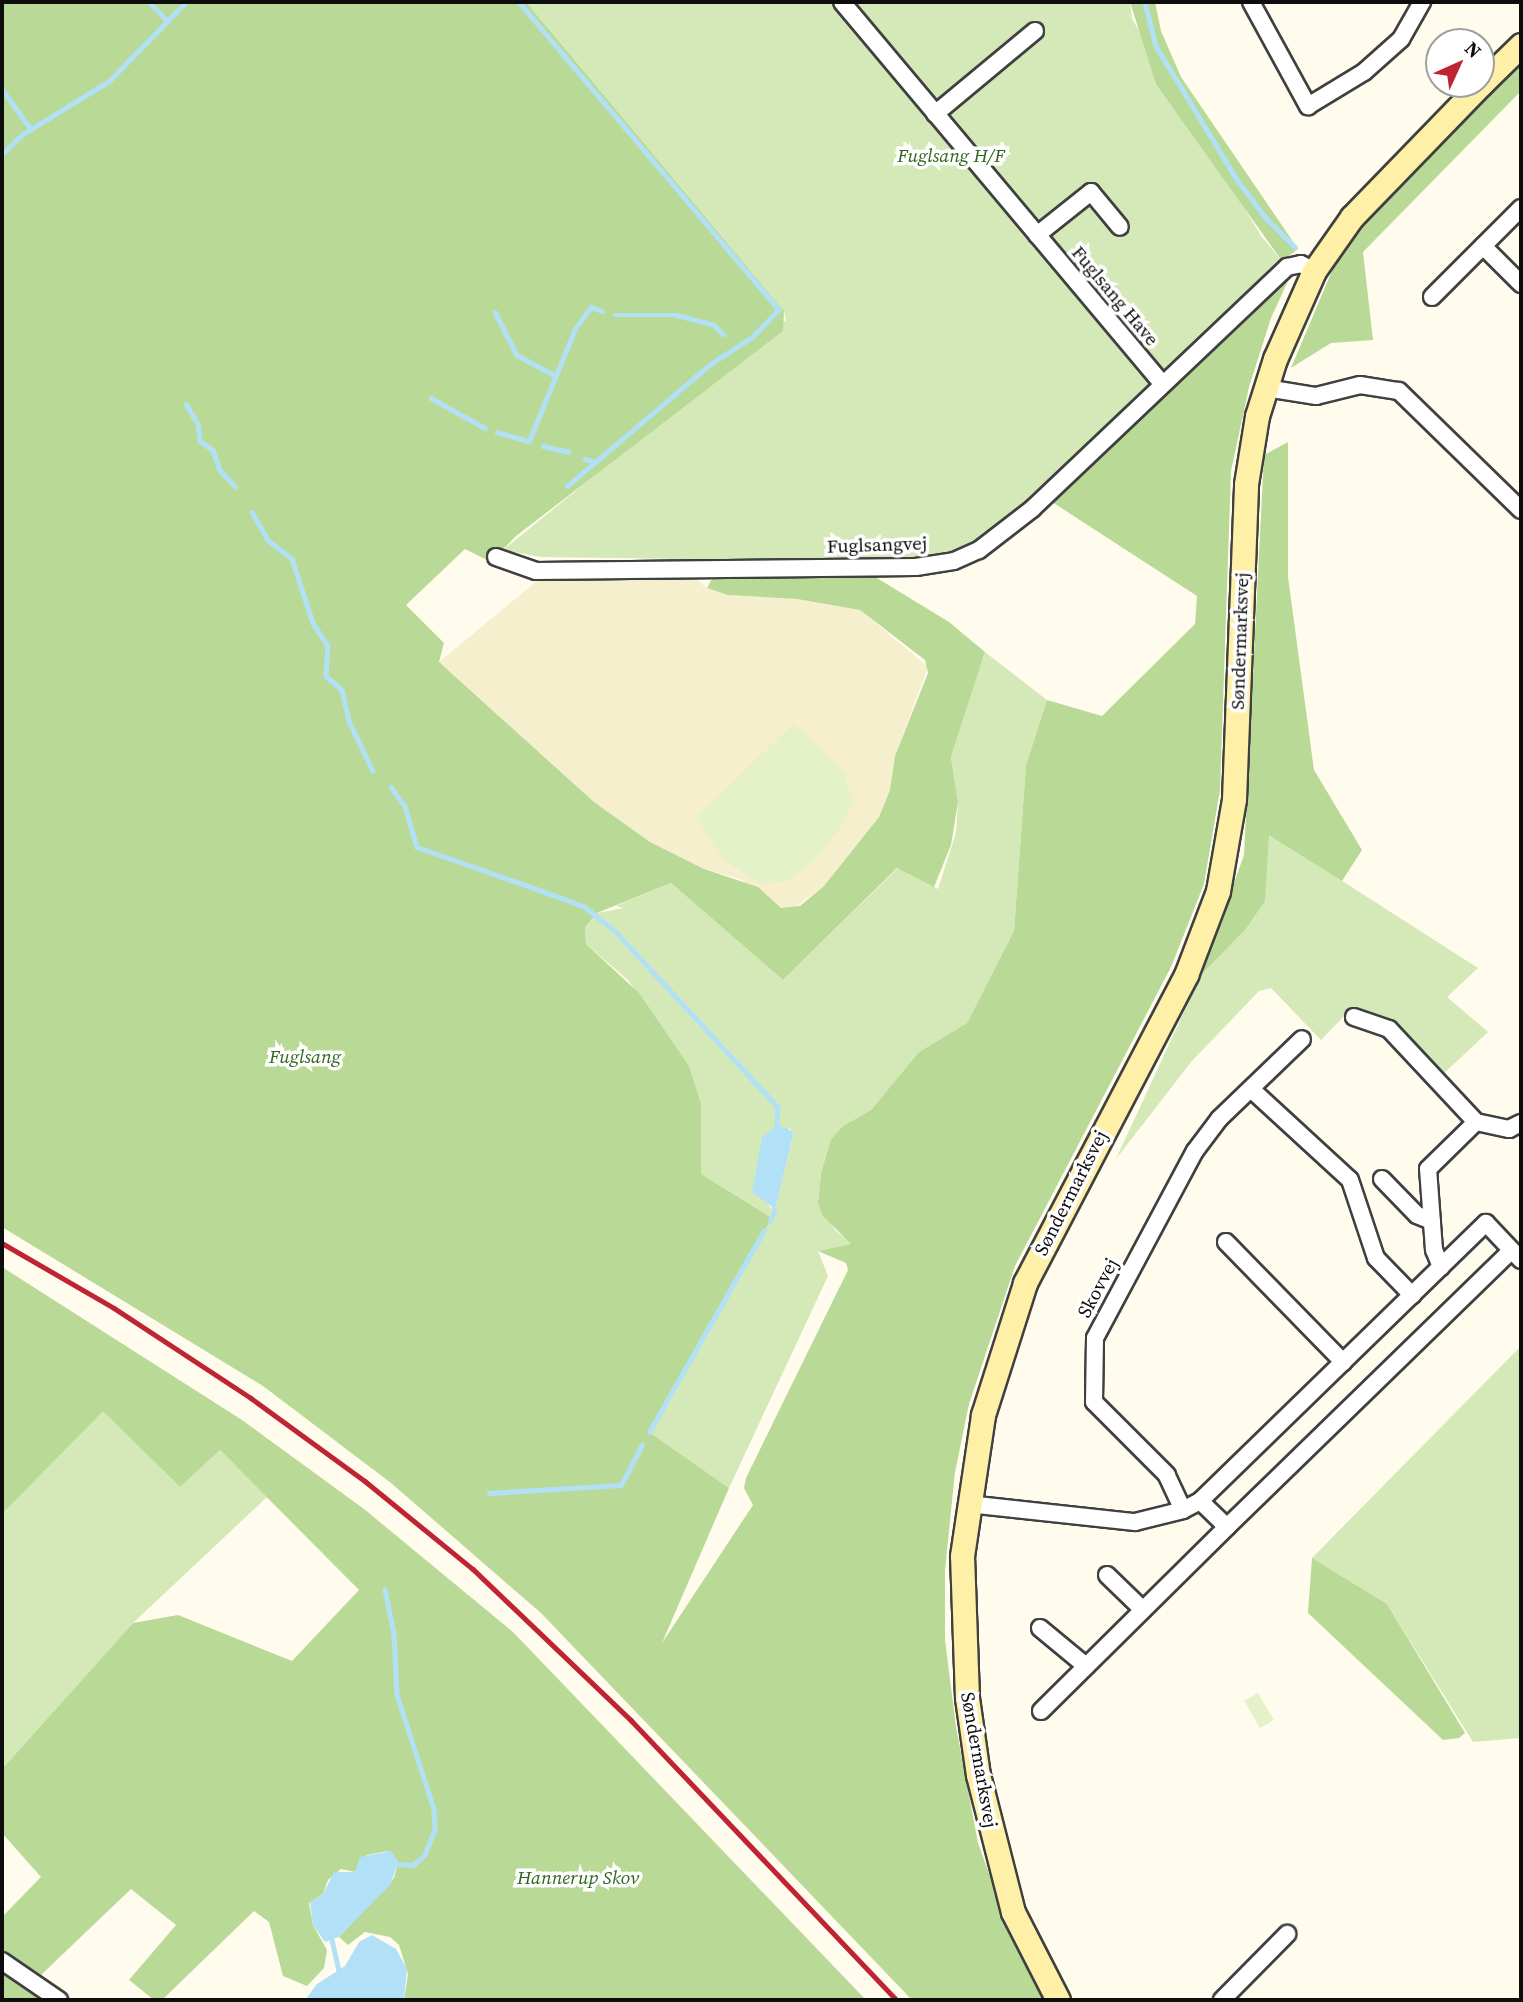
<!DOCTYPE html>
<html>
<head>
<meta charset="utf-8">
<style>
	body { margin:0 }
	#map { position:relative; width:1523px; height:2002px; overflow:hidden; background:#fffbed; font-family:"Source Serif 4",serif }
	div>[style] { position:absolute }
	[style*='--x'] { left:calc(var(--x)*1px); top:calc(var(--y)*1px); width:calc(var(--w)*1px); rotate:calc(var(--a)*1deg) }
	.farmland>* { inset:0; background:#f5efce }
	.green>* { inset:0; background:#d4e9b7 }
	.forest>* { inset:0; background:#b9da96 }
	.pitch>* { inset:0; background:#e5f1c9 }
	.water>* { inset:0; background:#b2e1f7 }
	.stream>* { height:4.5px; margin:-2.25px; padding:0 2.25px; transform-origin:2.25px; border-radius:2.25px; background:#b2e1f7 }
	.roads { filter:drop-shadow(2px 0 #404040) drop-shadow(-2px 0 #404040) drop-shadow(0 2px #404040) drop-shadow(0 -2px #404040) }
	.street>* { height:16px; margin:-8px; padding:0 8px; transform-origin:8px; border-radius:8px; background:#fff }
	.secondary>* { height:23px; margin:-11.5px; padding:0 11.5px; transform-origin:11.5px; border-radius:11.5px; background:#fff0a8 }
	.rail>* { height:4.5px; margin:-2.25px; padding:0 2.25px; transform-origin:2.25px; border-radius:2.25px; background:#be2434 }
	span { translate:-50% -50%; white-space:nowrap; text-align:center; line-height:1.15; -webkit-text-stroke:7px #fff; paint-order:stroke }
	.park-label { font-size:19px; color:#30651d; font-style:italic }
	.street-label { font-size:19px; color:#0d0d0d }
	.frame { position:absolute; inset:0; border:4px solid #0d0d0d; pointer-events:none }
	.north { position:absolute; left:1425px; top:28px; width:70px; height:70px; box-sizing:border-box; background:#fff; border:2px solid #9e9e9e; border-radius:50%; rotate:45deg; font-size:19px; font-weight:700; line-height:28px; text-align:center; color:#0d0d0d }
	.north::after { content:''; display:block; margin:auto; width:24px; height:32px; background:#be2434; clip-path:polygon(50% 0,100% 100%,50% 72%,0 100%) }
</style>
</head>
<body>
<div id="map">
	<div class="farmland">
		<div style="clip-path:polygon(686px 572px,707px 588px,728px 595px,797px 599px,860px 610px,928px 667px,895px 756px,890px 790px,879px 817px,824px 886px,793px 909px,781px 908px,740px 879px,704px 869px,650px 842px,594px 802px,439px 662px,537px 581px,576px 575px)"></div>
	</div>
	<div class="green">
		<div style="clip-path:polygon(526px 2px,1130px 2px,1132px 19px,1261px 236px,1282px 261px,1028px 504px,975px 545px,952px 554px,922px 562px,541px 557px,503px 550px,786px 320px,784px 311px)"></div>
		<div style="clip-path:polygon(evenodd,985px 652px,1047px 700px,1026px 765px,1014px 931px,967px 1023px,919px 1052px,871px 1110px,843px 1126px,831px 1139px,821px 1173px,818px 1203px,835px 1230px,852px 1244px,818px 1251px,828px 1276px,729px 1488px,649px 1432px,772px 1218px,701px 1174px,701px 1103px,689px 1066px,628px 980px,586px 944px,585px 929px,597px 913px,623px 908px,616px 906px,671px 883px,783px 980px,898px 868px,938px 889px,956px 833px,958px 802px,951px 757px,985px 652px,789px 1128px,794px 1133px,774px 1213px,767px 1202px,789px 1128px)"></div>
		<div style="clip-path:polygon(1269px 834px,1478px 968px,1447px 997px,1488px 1032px,1441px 1076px,1387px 1020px,1371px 1013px,1347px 1013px,1321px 1040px,1271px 988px,1259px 991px,1191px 1062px,1116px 1159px,1201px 975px,1245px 930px)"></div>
		<div style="clip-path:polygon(1521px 1346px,1521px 1738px,1473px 1742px,1387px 1604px,1312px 1558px)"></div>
		<div style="clip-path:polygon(103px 1410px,180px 1487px,220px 1450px,267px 1497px,133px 1623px,2px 1769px,2px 1514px)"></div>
	</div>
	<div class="forest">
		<div style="clip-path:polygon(2px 2px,526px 2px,784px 311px,783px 331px,516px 536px,491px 562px,465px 549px,406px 605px,444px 643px,439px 662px,594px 802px,650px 842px,704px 869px,758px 887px,781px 908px,800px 906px,824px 886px,879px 817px,890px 790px,895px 756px,928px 673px,925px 660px,860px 610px,797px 599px,728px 595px,707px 588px,714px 575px,872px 575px,949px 622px,985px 652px,951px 757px,958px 802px,951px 845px,934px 887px,897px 868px,783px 980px,671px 883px,597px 913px,585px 928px,586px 944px,639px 993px,689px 1066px,701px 1103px,701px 1174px,772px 1218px,649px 1432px,729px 1488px,662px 1643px,753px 1505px,744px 1488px,746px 1478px,848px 1270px,846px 1263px,818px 1251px,851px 1244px,823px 1216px,818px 1203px,821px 1173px,831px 1139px,843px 1126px,871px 1110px,919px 1052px,967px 1023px,1014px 931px,1026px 765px,1047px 700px,1102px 716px,1195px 624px,1197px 596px,1049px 500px,1292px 272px,1271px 318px,1249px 387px,1231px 471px,1220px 790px,1204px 884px,1171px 967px,1015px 1266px,969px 1404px,955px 1472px,945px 1570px,945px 1640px,956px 1727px,978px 1843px,1010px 1932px,1043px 2000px,912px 2000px,541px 1613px,391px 1483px,263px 1386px,2px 1227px)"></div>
		<div style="clip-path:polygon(1130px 2px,1155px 2px,1161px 31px,1181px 77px,1298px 249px,1282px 261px,1156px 84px)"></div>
		<div style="clip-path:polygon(1521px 60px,1521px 91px,1363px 252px,1373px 340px,1331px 343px,1291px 368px,1340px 252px,1370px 211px)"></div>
		<div style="clip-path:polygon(1288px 442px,1288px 577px,1314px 770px,1362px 850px,1342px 881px,1269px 835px,1265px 901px,1245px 930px,1201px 975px,1244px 855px,1264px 455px)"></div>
		<div style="clip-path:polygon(2px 1267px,242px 1420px,364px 1509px,513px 1632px,866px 2000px,404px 2000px,408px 1974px,399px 1945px,390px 1937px,365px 1932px,348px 1945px,339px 1937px,394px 1878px,398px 1861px,388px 1851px,367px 1855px,355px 1872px,341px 1869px,328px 1880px,323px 1894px,309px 1903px,313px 1925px,327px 1950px,324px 1968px,307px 1986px,283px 1976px,269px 1922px,254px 1911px,162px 2000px,154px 2000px,129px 1980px,176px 1925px,131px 1889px,41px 1975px,2px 1949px,2px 1917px,41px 1877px,2px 1833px,2px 1769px,133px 1623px,178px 1615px,292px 1661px,359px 1590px,220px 1450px,180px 1487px,103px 1411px,2px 1514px)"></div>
		<div style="clip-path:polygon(1312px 1558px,1387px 1604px,1465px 1733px,1459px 1738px,1443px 1740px,1308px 1613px)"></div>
		<div style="clip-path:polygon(2px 1970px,27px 1988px,45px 2000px,2px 2000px)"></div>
	</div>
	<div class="pitch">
		<div style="clip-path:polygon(794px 723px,844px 772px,853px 802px,841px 827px,814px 861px,786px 881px,759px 884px,722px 858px,696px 817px)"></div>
		<div style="clip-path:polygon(1258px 1693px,1274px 1720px,1260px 1728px,1244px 1701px)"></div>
	</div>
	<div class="water">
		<div style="clip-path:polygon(778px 1125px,794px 1132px,774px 1214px,771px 1206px,752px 1192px,762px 1137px)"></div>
		<div style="clip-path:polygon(391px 1851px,398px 1861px,391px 1884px,339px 1937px,325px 1942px,313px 1925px,310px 1902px,323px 1894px,334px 1872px,355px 1872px,360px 1857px)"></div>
		<div style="clip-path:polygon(372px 1935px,396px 1949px,407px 1969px,404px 2000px,305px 2000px,317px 1984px,345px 1966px,359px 1942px)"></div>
	</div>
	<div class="stream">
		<div style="--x:149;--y:2;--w:25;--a:45"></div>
		<div style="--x:519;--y:2;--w:403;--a:49.8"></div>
		<div style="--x:779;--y:310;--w:37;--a:134"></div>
		<div style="--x:753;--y:337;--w:51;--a:146.9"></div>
		<div style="--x:710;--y:365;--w:187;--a:139.6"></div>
		<div style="--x:1145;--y:2;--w:45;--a:76"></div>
		<div style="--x:1156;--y:46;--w:54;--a:58.7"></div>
		<div style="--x:1184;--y:92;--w:100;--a:58.8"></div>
		<div style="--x:1236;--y:178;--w:50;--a:53.1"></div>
		<div style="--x:1266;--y:218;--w:41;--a:45"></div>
		<div style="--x:2;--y:89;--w:49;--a:54.1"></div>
		<div style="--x:2;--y:154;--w:29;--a:-44"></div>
		<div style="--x:23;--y:134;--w:101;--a:-31.6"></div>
		<div style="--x:109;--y:81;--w:110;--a:-45.7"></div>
		<div style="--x:495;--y:312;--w:48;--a:62.9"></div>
		<div style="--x:517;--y:355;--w:44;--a:28.3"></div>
		<div style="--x:615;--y:315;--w:61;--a:0"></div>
		<div style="--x:676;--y:315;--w:38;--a:14"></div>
		<div style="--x:713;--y:324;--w:14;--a:45"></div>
		<div style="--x:431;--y:398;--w:62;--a:29.1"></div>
		<div style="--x:186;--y:404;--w:23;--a:59"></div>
		<div style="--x:198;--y:424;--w:17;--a:83"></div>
		<div style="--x:200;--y:441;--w:16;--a:35"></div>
		<div style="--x:213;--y:450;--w:21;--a:71"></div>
		<div style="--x:220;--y:470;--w:22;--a:47"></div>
		<div style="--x:497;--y:432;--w:33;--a:16"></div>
		<div style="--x:529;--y:441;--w:121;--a:-67.7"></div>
		<div style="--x:575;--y:329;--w:27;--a:-54"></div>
		<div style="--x:591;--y:307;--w:12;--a:20"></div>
		<div style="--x:543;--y:446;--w:26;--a:13"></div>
		<div style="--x:585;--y:459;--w:11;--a:15"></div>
		<div style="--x:252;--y:512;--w:32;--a:60"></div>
		<div style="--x:268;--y:540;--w:31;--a:38"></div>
		<div style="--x:292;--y:559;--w:67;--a:71.8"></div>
		<div style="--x:313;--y:623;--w:27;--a:57"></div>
		<div style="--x:328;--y:646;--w:30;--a:94"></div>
		<div style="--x:326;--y:676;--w:21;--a:41"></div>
		<div style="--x:342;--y:690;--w:32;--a:77"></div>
		<div style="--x:349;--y:721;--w:55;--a:64.4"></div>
		<div style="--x:391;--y:787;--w:24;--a:54"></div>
		<div style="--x:405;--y:806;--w:43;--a:73.7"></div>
		<div style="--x:417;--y:847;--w:157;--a:19.4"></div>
		<div style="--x:565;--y:899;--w:22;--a:22"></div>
		<div style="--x:585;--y:907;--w:38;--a:39"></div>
		<div style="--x:615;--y:931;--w:240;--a:47.2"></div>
		<div style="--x:778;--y:1107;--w:22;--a:93"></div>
		<div style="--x:770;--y:1221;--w:11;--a:-68"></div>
		<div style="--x:649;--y:1432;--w:232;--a:-60.3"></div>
		<div style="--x:489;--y:1493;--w:132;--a:-3.5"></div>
		<div style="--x:621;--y:1485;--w:45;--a:-62.3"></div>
		<div style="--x:385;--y:1589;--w:46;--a:78.7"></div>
		<div style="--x:394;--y:1634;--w:61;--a:87.2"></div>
		<div style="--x:397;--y:1695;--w:120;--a:72"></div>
		<div style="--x:434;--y:1809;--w:21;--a:87"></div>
		<div style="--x:435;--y:1830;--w:27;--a:112"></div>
		<div style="--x:425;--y:1855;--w:15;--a:138"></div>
		<div style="--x:414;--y:1865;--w:16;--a:180"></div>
		<div style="--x:332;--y:1940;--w:32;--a:77"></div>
	</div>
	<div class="roads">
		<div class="street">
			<div style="--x:842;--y:2;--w:498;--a:50"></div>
			<div style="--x:1251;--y:2;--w:119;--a:61.3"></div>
			<div style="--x:1308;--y:106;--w:66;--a:-31.3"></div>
			<div style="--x:1364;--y:72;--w:50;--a:-41.7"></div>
			<div style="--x:1401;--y:39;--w:43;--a:-60.4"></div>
			<div style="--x:935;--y:114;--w:130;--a:-39.7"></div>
			<div style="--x:1037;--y:235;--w:69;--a:-38.5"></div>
			<div style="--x:1091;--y:192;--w:45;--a:50.4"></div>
			<div style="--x:1483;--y:246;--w:54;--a:45"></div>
			<div style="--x:1432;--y:297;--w:126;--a:-45"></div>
			<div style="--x:1266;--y:388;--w:51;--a:9.1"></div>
			<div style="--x:1316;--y:396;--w:45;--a:-14"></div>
			<div style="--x:1360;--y:385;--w:39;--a:9"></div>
			<div style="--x:1399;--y:391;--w:170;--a:44.3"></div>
			<div style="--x:496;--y:557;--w:42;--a:19.3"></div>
			<div style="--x:536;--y:571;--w:380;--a:-0.6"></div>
			<div style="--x:916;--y:567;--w:38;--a:-9"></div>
			<div style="--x:954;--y:561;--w:27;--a:-24"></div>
			<div style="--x:979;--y:550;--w:67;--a:-37.7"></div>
			<div style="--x:1032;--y:509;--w:352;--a:-43.5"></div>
			<div style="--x:1287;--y:267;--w:14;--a:-12"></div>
			<div style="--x:1301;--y:264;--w:15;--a:28"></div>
			<div style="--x:1354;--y:1017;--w:37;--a:19"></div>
			<div style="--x:1389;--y:1029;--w:127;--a:46.9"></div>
			<div style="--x:1251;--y:1089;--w:134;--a:42.6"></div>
			<div style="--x:1350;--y:1180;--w:82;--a:71.6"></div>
			<div style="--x:1376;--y:1258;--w:52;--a:45.8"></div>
			<div style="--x:1382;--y:1179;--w:50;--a:45.8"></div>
			<div style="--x:1417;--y:1215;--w:16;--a:22"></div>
			<div style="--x:1226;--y:1242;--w:168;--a:45.7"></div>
			<div style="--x:1441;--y:1267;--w:18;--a:-112"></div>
			<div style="--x:1434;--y:1250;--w:81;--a:-94.2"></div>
			<div style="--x:1428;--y:1169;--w:67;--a:-44.4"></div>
			<div style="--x:1476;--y:1122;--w:34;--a:12"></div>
			<div style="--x:1509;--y:1129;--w:13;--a:-27"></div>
			<div style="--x:968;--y:1504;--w:168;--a:6.2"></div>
			<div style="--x:1135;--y:1522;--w:49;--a:-14"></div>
			<div style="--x:1183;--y:1510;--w:19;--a:-28"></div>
			<div style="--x:1200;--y:1501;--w:399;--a:-44.2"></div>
			<div style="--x:1486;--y:1223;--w:51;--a:46.6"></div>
			<div style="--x:1183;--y:1510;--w:38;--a:-115"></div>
			<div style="--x:1167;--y:1475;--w:103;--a:-135"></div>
			<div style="--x:1094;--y:1402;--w:64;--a:-89.1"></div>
			<div style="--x:1095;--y:1338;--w:212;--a:-61.9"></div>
			<div style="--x:1195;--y:1151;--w:40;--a:-53"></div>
			<div style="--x:1219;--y:1119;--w:115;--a:-43.9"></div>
			<div style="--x:1227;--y:1527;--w:397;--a:-44.2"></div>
			<div style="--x:1107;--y:1575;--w:50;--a:44.2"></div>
			<div style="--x:1040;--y:1628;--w:60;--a:39.6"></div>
			<div style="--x:1041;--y:1711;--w:262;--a:-44.7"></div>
			<div style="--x:1227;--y:1527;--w:37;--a:-136"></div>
			<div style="--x:2;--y:1961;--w:69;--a:34.4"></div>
			<div style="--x:1222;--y:2000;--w:93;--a:-45.4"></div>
		</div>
		<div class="secondary">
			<div style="--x:1481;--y:84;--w:56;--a:-44.3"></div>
			<div style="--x:1058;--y:2000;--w:99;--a:-117.1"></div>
			<div style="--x:1013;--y:1912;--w:141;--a:-104.3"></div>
			<div style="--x:978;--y:1775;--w:78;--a:-98.1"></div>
			<div style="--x:967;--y:1698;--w:142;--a:-92"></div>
			<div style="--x:962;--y:1556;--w:143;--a:-81.5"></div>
			<div style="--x:983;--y:1415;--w:139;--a:-72.3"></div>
			<div style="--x:1025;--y:1283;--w:348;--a:-62.4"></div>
			<div style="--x:1186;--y:975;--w:90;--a:-69.1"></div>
			<div style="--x:1218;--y:891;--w:93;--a:-80.1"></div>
			<div style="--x:1234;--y:799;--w:315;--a:-87.8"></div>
			<div style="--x:1246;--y:484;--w:69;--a:-80.8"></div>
			<div style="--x:1257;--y:416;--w:60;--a:-72.5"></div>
			<div style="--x:1275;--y:359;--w:96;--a:-66.1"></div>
			<div style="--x:1314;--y:271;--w:66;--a:-54.9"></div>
			<div style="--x:1352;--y:217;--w:185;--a:-45.9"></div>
		</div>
	</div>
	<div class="rail">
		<div style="--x:2;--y:1243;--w:129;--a:30.1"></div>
		<div style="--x:114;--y:1308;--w:164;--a:33.3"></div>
		<div style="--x:251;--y:1398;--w:141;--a:36.1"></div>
		<div style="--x:365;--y:1481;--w:139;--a:39.2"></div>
		<div style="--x:473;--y:1569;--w:219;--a:43.7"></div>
		<div style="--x:631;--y:1720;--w:386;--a:46.5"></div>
	</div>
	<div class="park-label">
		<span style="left:951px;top:156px">Fuglsang H/F</span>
		<span style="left:305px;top:1057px">Fuglsang</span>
		<span style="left:578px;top:1878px">Hannerup Skov</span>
	</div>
	<div class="street-label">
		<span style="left:1115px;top:296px;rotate:50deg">Fuglsang Have</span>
		<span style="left:877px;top:545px;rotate:-2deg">Fuglsangvej</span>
		<span style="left:1240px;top:641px;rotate:-88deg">Søndermarksvej</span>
		<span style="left:1071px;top:1193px;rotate:-63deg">Søndermarksvej</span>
		<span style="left:1098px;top:1288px;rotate:-62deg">Skovvej</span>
		<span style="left:979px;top:1760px;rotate:80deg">Søndermarksvej</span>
	</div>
	<div class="frame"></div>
	<div class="north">N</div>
</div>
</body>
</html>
